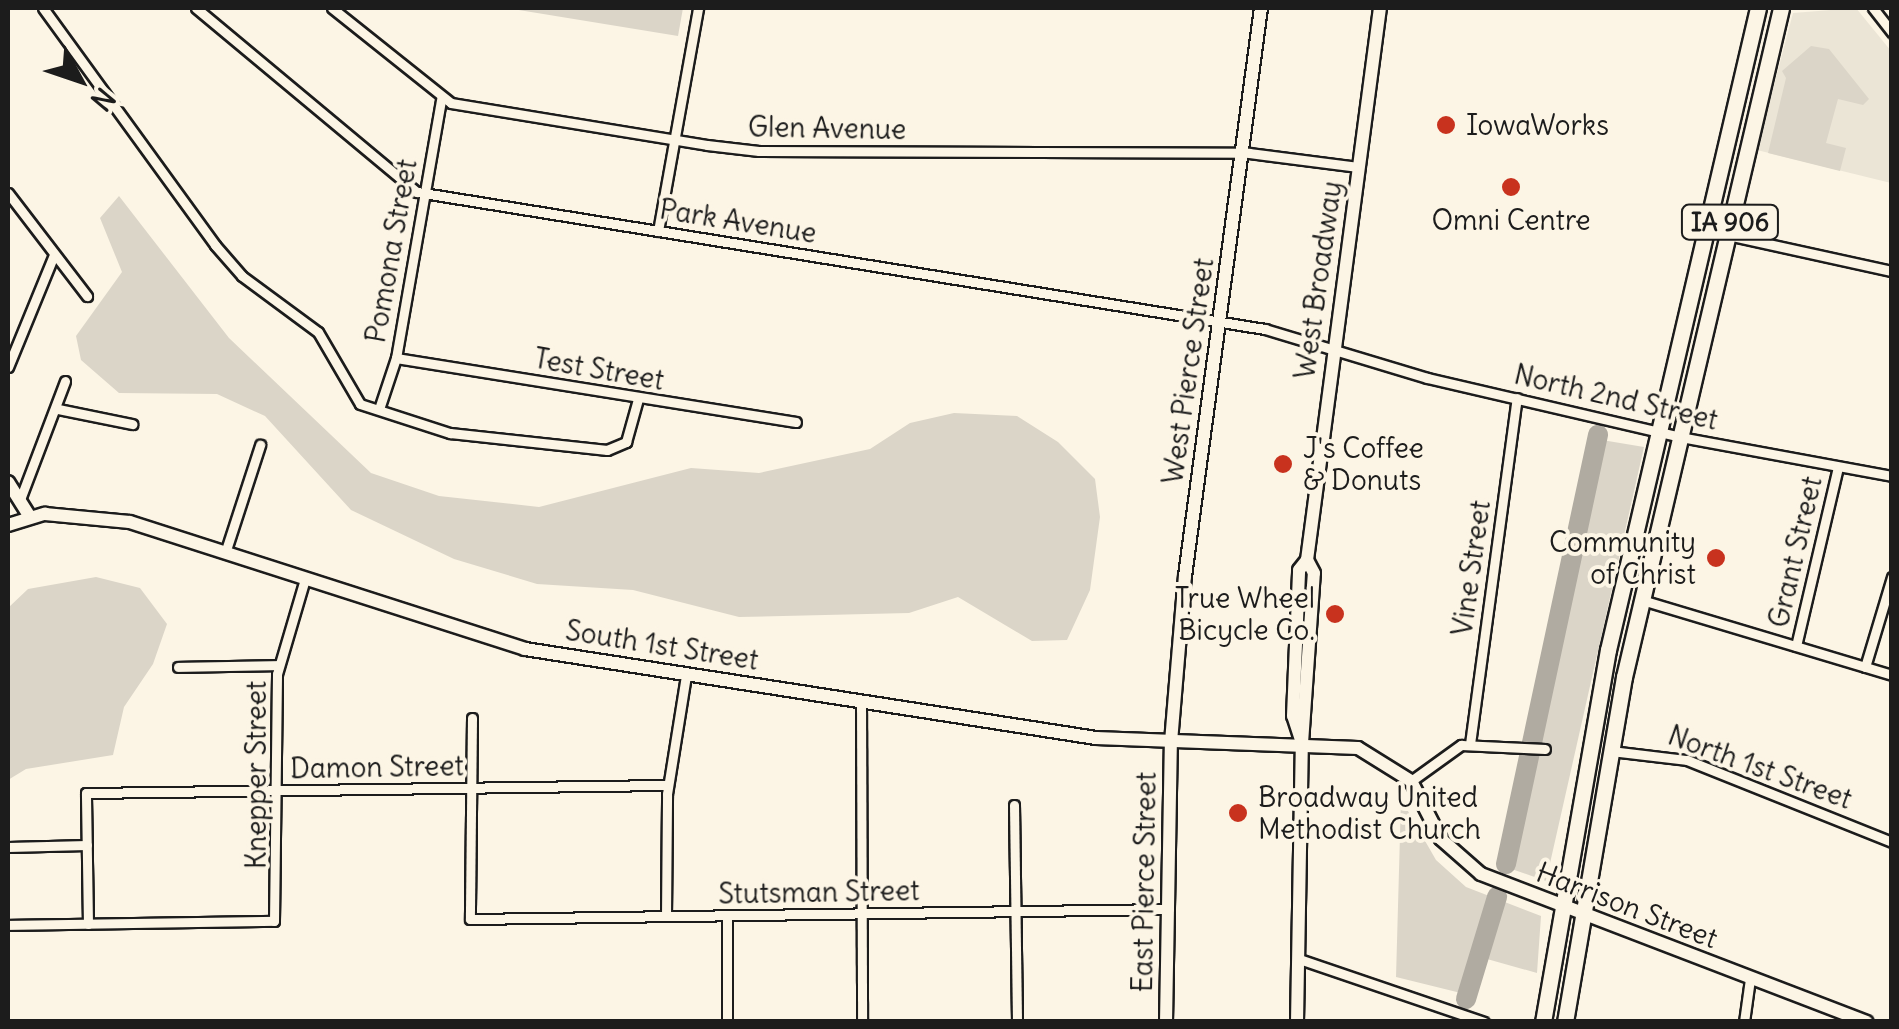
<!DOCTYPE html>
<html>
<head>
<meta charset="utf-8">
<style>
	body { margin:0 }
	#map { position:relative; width:1899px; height:1029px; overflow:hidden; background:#fcf5e5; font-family:Delius,sans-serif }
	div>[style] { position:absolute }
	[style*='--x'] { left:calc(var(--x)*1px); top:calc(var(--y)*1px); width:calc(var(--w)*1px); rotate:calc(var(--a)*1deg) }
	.built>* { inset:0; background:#ebe5d6 }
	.green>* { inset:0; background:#dbd5c8 }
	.river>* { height:20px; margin:-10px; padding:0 10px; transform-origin:10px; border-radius:10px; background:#b0aba1 }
	.roads { filter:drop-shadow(2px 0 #1c1c1c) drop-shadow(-2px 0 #1c1c1c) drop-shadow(0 2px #1c1c1c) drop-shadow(0 -2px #1c1c1c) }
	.street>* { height:9px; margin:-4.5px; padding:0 4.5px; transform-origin:4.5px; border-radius:4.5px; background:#fcf5e5 }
	.secondary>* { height:12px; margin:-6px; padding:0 6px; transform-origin:6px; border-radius:6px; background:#fcf5e5 }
	.primary>* { height:15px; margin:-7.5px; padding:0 7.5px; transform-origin:7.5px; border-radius:7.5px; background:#fcf5e5 }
	.dots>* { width:28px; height:28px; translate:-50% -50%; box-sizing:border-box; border:5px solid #fcf5e5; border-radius:50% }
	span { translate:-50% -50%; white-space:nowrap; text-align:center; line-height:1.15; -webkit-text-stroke:8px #fcf5e5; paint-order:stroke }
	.shield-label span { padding:2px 8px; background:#fcf5e5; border:2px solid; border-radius:8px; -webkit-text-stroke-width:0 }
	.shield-label { font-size:25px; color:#1c1c1c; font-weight:700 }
	.poi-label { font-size:28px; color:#1c1c1c }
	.left { translate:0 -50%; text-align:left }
	.right { translate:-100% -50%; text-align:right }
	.street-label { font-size:28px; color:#1c1c1c }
	.frame { position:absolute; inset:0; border:10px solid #1c1c1c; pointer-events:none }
	.north { position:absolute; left:30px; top:30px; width:100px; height:100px; -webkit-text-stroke:8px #fcf5e5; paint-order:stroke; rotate:130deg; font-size:28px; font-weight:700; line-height:40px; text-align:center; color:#1c1c1c }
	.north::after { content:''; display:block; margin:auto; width:35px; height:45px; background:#1c1c1c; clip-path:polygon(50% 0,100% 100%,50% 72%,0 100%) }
</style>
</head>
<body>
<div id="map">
	<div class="built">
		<div style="clip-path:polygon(1856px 8px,1891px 51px,1891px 183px,1757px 150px,1793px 13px)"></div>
	</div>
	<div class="green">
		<div style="clip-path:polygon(507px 8px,683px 8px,678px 36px)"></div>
		<div style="clip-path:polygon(1811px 46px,1829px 49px,1869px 99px,1863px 105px,1838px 99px,1826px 143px,1846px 148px,1840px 171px,1768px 153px,1786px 78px,1782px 71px)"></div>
		<div style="clip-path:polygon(119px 196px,229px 338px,371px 473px,439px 496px,539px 507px,691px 468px,759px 473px,870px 449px,910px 423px,954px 413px,1017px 416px,1058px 442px,1095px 479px,1100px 517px,1090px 590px,1067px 640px,1032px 641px,958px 597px,909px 613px,739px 617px,633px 590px,537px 584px,454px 559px,351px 510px,265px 416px,217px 394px,119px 393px,81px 360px,76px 336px,122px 272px,100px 218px)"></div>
		<div style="clip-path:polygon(1590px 438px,1644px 447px,1546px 881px,1500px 865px,1535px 759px)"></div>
		<div style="clip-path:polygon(96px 577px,140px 588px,167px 624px,153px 664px,124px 707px,113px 755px,26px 769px,8px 780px,8px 608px,28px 589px)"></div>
		<div style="clip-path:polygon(1401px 799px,1436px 860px,1466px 887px,1541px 916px,1537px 973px,1487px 959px,1473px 996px,1396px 977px)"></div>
	</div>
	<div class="river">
		<div style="--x:1506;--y:864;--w:439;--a:-77.9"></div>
		<div style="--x:1466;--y:999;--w:107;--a:-73.1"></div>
	</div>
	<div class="roads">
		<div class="street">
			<div style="--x:43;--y:8;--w:293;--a:54"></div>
			<div style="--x:215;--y:245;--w:41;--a:48.9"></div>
			<div style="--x:242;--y:276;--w:94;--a:36.4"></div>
			<div style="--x:318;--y:332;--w:83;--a:59.7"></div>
			<div style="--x:360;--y:404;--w:95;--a:17.9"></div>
			<div style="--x:450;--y:433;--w:158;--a:6.2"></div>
			<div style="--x:607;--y:450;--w:21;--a:-23"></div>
			<div style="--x:626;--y:442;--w:45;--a:-74.4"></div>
			<div style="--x:196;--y:8;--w:288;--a:39.8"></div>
			<div style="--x:417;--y:192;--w:859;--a:9.18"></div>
			<div style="--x:1265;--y:329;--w:169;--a:16.8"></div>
			<div style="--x:1427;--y:378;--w:260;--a:13.1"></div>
			<div style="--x:1680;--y:437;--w:216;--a:10.4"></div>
			<div style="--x:332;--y:8;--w:152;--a:38.6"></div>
			<div style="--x:451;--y:103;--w:259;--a:9.3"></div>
			<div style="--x:707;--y:145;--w:52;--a:6.6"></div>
			<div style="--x:759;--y:151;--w:490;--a:0.2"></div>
			<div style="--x:1249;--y:153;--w:110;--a:7.3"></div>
			<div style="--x:1873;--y:8;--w:31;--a:52"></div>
			<div style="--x:8;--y:193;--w:130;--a:52.5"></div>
			<div style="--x:1705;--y:230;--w:191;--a:12.4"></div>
			<div style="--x:658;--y:231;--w:227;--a:-79.8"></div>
			<div style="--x:396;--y:358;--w:405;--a:9.1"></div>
			<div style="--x:8;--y:367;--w:121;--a:-67.7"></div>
			<div style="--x:58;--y:409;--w:76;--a:11.5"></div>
			<div style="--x:379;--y:409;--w:54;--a:-71.6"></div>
			<div style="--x:396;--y:358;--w:263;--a:-80.1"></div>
			<div style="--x:21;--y:497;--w:124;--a:-69.2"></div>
			<div style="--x:225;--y:553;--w:114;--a:-72"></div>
			<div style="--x:1642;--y:600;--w:261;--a:16.7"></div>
			<div style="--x:1796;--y:646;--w:184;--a:-76.8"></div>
			<div style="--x:178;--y:667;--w:101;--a:-1.1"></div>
			<div style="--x:1865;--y:667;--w:94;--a:-73.3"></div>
			<div style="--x:861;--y:702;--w:320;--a:89.8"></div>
			<div style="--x:472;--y:718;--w:201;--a:90.6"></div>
			<div style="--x:470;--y:919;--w:699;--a:-0.82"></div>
			<div style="--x:1470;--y:744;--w:349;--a:-82.3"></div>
			<div style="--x:1611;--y:751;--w:77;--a:6.8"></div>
			<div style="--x:1687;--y:760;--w:221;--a:21.8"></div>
			<div style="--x:1411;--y:781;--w:62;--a:-35.8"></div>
			<div style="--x:1461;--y:745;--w:84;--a:2.7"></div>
			<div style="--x:1014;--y:805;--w:217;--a:89.2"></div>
			<div style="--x:8;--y:847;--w:79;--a:-1.5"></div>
			<div style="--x:727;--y:915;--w:107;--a:90"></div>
			<div style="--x:666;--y:916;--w:122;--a:-89.5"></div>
			<div style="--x:667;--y:794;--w:121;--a:-80.9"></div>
			<div style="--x:88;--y:924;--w:131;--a:-90.9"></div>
			<div style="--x:86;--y:793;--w:582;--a:-0.79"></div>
			<div style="--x:8;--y:925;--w:266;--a:-0.9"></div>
			<div style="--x:274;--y:921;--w:247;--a:-89.3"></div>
			<div style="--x:277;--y:674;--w:99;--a:-73.6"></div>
			<div style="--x:1299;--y:959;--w:195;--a:18.8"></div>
			<div style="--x:1744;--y:1022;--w:43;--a:-82.1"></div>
		</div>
		<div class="secondary">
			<div style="--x:8;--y:482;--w:41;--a:57.8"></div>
			<div style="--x:8;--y:525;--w:39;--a:-17"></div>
			<div style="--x:45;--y:514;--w:85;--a:5.4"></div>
			<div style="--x:130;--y:522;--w:415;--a:17.8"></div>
			<div style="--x:525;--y:649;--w:578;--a:8.86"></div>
			<div style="--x:1096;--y:738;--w:262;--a:2.2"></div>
			<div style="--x:1358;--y:748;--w:62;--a:31.9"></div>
			<div style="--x:1411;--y:781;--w:65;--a:62.7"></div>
			<div style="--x:1441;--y:839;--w:53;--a:41.2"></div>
			<div style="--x:1481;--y:874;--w:413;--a:21"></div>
			<div style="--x:1302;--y:743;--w:28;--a:-108"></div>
			<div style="--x:1293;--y:716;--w:146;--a:-87.6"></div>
			<div style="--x:1299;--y:570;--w:13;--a:-51"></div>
			<div style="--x:1307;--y:560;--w:557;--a:-82.47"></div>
			<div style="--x:1166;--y:1022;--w:280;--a:-89"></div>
			<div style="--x:1171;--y:742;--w:167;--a:-85.2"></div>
			<div style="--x:1185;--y:576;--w:573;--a:-82.38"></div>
			<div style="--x:1297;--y:1022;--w:279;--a:-89"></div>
			<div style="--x:1302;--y:743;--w:170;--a:-86"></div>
			<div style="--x:1314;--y:573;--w:15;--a:-118"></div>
		</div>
		<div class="primary">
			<div style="--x:1543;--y:1022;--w:378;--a:-80.1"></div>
			<div style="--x:1608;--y:650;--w:659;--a:-76.85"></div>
			<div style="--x:1565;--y:1022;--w:350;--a:-80.3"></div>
			<div style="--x:1624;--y:677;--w:687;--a:-76.79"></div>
		</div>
	</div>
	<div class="dots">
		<div style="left:1446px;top:125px;background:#c8321e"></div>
		<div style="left:1511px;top:187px;background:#c8321e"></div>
		<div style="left:1283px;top:464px;background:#c8321e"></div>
		<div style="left:1716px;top:558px;background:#c8321e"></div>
		<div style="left:1335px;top:614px;background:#c8321e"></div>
		<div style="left:1238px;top:813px;background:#c8321e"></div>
	</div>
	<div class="shield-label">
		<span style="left:1730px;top:222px">IA 906</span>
	</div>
	<div class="poi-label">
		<span class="left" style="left:1466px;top:125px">IowaWorks</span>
		<span style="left:1511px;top:220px">Omni Centre</span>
		<span class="left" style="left:1303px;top:464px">J's Coffee<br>&amp; Donuts</span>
		<span class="right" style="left:1696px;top:558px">Community<br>of Christ</span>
		<span class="right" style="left:1315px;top:614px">True Wheel<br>Bicycle Co.</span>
		<span class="left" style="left:1258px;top:813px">Broadway United<br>Methodist Church</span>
	</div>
	<div class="street-label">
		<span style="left:827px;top:128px;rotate:1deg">Glen Avenue</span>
		<span style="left:738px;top:221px;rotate:9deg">Park Avenue</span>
		<span style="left:391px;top:251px;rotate:-80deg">Pomona Street</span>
		<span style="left:1318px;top:280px;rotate:-82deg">West Broadway</span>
		<span style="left:599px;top:369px;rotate:10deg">Test Street</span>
		<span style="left:1188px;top:371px;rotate:-82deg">West Pierce Street</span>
		<span style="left:1616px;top:397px;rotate:13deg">North 2nd Street</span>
		<span style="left:1795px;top:552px;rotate:-77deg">Grant Street</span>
		<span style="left:1471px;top:568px;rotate:-82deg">Vine Street</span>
		<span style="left:662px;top:645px;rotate:9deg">South 1st Street</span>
		<span style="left:377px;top:767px;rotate:-1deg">Damon Street</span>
		<span style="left:1760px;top:767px;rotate:20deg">North 1st Street</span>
		<span style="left:256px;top:775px;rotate:-90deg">Knepper Street</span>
		<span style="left:1144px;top:882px;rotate:-89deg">East Pierce Street</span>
		<span style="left:819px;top:892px;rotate:-1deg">Stutsman Street</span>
		<span style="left:1627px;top:905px;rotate:21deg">Harrison Street</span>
	</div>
	<div class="frame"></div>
	<div class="north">N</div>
</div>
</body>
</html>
